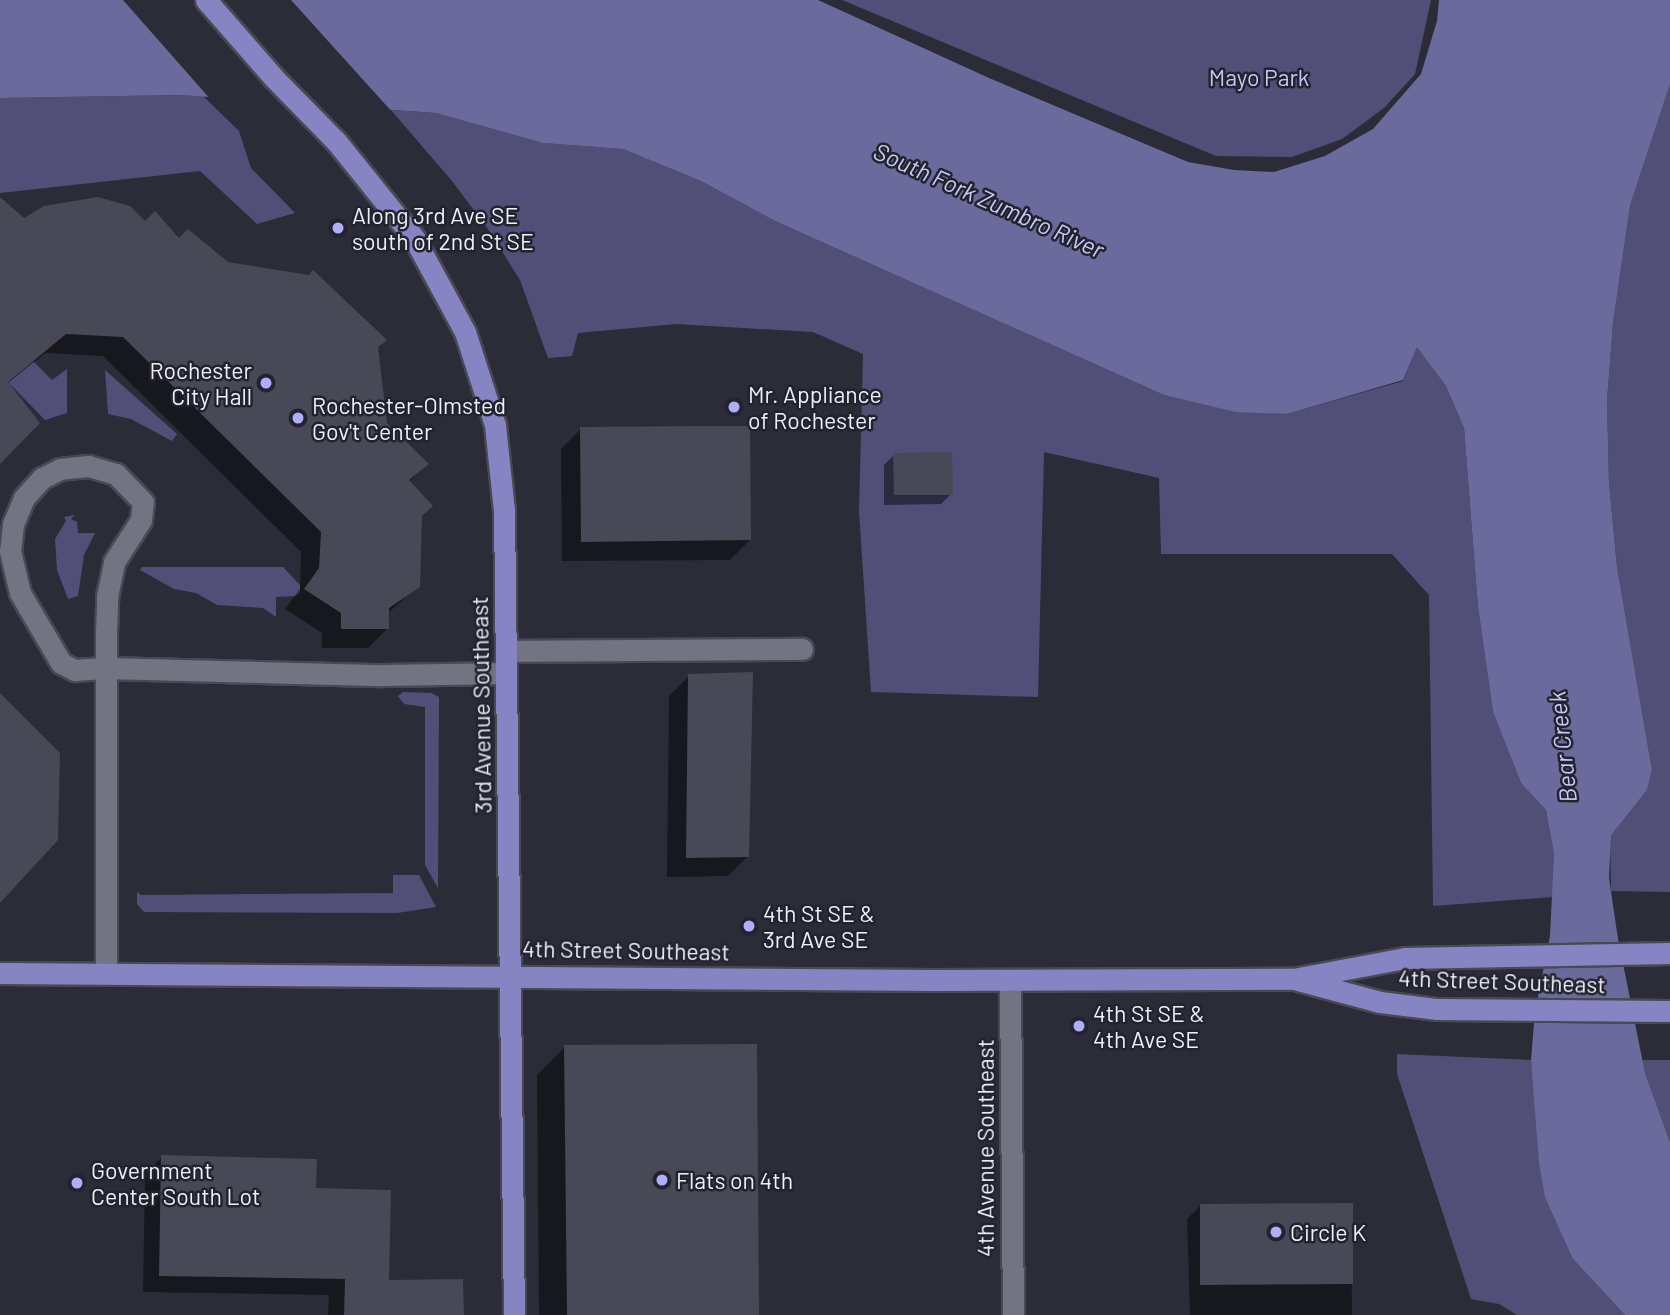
<!DOCTYPE html>
<html>
<head>
<meta charset="utf-8">
<style>
	body { margin:0 }
	#map { position:relative; width:1670px; height:1315px; overflow:hidden; background:#2c2c39; font-family:Barlow,sans-serif }
	div>[style] { position:absolute }
	[style*='--x'] { left:calc(var(--x)*1px); top:calc(var(--y)*1px); width:calc(var(--w)*1px); rotate:calc(var(--a)*1deg) }
	.green>* { inset:0; background:#514f78 }
	.water>* { inset:0; background:#6b6a9d }
	.pier>* { inset:0; background:#2c2c39 }
	.shadow>* { inset:0; background:#0007 }
	.building>* { inset:0; background:#484856 }
	.roads { filter:drop-shadow(2px 0 #494954) drop-shadow(-2px 0 #494954) drop-shadow(0 2px #494954) drop-shadow(0 -2px #494954) }
	.minor>* { height:21px; margin:-10.5px; padding:0 10.5px; transform-origin:10.5px; border-radius:10.5px; background:#737483 }
	.major>* { height:21px; margin:-10.5px; padding:0 10.5px; transform-origin:10.5px; border-radius:10.5px; background:#8784c3 }
	.dots>* { width:19px; height:19px; translate:-50% -50%; box-sizing:border-box; border:4px solid #23232f; border-radius:50% }
	span { translate:-50% -50%; white-space:nowrap; text-align:center; line-height:1.15; -webkit-text-stroke:5px #23232f; paint-order:stroke }
	.park-label { font-size:23px; color:#c7c7f6 }
	.poi-label { font-size:23px; color:#efeff8 }
	.left { translate:0 -50%; text-align:left }
	.right { translate:-100% -50%; text-align:right }
	.street-label { font-size:23px; color:#efeff8 }
	.water-label { font-size:24px; color:#c9c9f8; font-style:italic }
</style>
</head>
<body>
<div id="map">
	<div class="green">
		<div style="clip-path:polygon(842px 0,1431px 0,1415px 74px,1384px 108px,1342px 139px,1292px 157px,1216px 156px)"></div>
		<div style="clip-path:polygon(1670px 84px,1670px 892px,1611px 891px,1610px 835px,1647px 790px,1652px 770px,1617px 567px,1609px 483px,1607px 401px,1613px 323px,1630px 206px)"></div>
		<div style="clip-path:polygon(181px 95px,203px 96px,239px 131px,251px 168px,295px 213px,257px 224px,200px 171px,0 193px,0 98px)"></div>
		<div style="clip-path:polygon(391px 110px,436px 113px,543px 143px,623px 149px,701px 181px,775px 221px,1164px 395px,1236px 411px,1287px 414px,1403px 381px,1417px 346px,1446px 386px,1464px 428px,1478px 607px,1493px 712px,1521px 783px,1546px 810px,1554px 854px,1553px 897px,1433px 906px,1429px 595px,1392px 554px,1161px 554px,1159px 478px,1044px 452px,1038px 697px,871px 692px,859px 511px,863px 354px,813px 332px,676px 324px,578px 333px,572px 356px,548px 358px,520px 280px,488px 229px,452px 181px)"></div>
		<div style="clip-path:polygon(33px 361px,52px 380px,67px 369px,67px 413px,45px 420px,8px 382px)"></div>
		<div style="clip-path:polygon(105px 370px,177px 434px,172px 441px,131px 419px,108px 414px)"></div>
		<div style="clip-path:polygon(75px 515px,71px 519px,77px 522px,78px 533px,95px 533px,84px 555px,78px 596px,68px 599px,57px 570px,55px 539px,66px 521px,64px 517px)"></div>
		<div style="clip-path:polygon(142px 567px,283px 567px,300px 585px,300px 593px,296px 596px,276px 597px,276px 617px,263px 608px,217px 605px,196px 593px,174px 589px,140px 570px)"></div>
		<div style="clip-path:polygon(403px 692px,431px 693px,439px 697px,438px 888px,425px 865px,425px 707px,404px 704px,398px 696px)"></div>
		<div style="clip-path:polygon(393px 875px,419px 875px,436px 907px,397px 913px,144px 912px,137px 904px,137px 892px,141px 895px,393px 893px)"></div>
		<div style="clip-path:polygon(1397px 1054px,1531px 1060px,1537px 1111px,1573px 1259px,1625px 1315px,1517px 1315px,1499px 1304px,1471px 1299px,1397px 1074px)"></div>
		<div style="clip-path:polygon(1642px 1060px,1670px 1060px,1670px 1142px,1645px 1073px)"></div>
	</div>
	<div class="water">
		<div style="clip-path:polygon(0 0,818px 0,989px 78px,1188px 162px,1234px 170px,1274px 172px,1325px 156px,1373px 129px,1421px 74px,1437px 21px,1439px 0,1670px 0,1670px 84px,1630px 206px,1613px 323px,1607px 401px,1609px 483px,1617px 567px,1652px 770px,1647px 790px,1611px 835px,1609px 878px,1618px 939px,1645px 1073px,1670px 1142px,1670px 1315px,1625px 1315px,1573px 1259px,1545px 1197px,1539px 1163px,1531px 1060px,1535px 1012px,1550px 936px,1554px 854px,1546px 810px,1521px 783px,1493px 712px,1478px 607px,1464px 428px,1446px 386px,1417px 347px,1403px 380px,1287px 414px,1236px 412px,1164px 395px,775px 221px,701px 181px,623px 149px,543px 143px,436px 113px,181px 95px,0 98px)"></div>
	</div>
	<div class="pier">
		<div style="clip-path:polygon(123px 0,291px 0,394px 114px,212px 101px)"></div>
	</div>
	<div class="shadow">
		<div style="clip-path:polygon(0 220px,145px 224px,227px 264px,376px 348px,385px 424px,427px 464px,409px 482px,421px 515px,418px 586px,387px 614px,388px 628px,368px 648px,322px 648px,322px 633px,285px 609px,300px 589px,301px 552px,103px 356px,45px 353px,7px 384px,0 462px)"></div>
		<div style="clip-path:polygon(581px 429px,750px 540px,730px 560px,562px 561px,561px 449px)"></div>
		<div style="clip-path:polygon(894px 455px,951px 494px,941px 504px,884px 505px,884px 465px)"></div>
		<div style="clip-path:polygon(689px 676px,748px 856px,728px 876px,667px 877px,669px 696px)"></div>
		<div style="clip-path:polygon(565px 1047px,758px 1315px,539px 1315px,537px 1075px)"></div>
		<div style="clip-path:polygon(162px 1157px,314px 1190px,388px 1282px,462px 1315px,328px 1315px,329px 1295px,143px 1292px,145px 1174px)"></div>
		<div style="clip-path:polygon(1351px 1204px,1352px 1315px,1190px 1315px,1187px 1219px,1201px 1205px)"></div>
	</div>
	<div class="building">
		<div style="clip-path:polygon(0 197px,24px 218px,44px 206px,98px 197px,130px 206px,145px 221px,155px 211px,179px 238px,188px 229px,228px 262px,309px 275px,313px 270px,387px 340px,378px 347px,387px 423px,429px 464px,409px 480px,433px 506px,422px 516px,420px 587px,389px 608px,389px 629px,341px 629px,341px 613px,304px 589px,319px 568px,321px 532px,123px 337px,66px 334px,8px 382px,40px 423px,0 464px)"></div>
		<div style="clip-path:polygon(702px 426px,750px 426px,751px 540px,581px 542px,580px 427px)"></div>
		<div style="clip-path:polygon(952px 452px,953px 495px,894px 495px,893px 453px)"></div>
		<div style="clip-path:polygon(753px 672px,749px 857px,686px 858px,688px 674px)"></div>
		<div style="clip-path:polygon(0 693px,60px 753px,58px 840px,0 903px)"></div>
		<div style="clip-path:polygon(757px 1044px,759px 1315px,567px 1315px,564px 1045px)"></div>
		<div style="clip-path:polygon(161px 1155px,317px 1159px,316px 1188px,391px 1190px,389px 1280px,463px 1279px,464px 1315px,344px 1315px,345px 1279px,159px 1276px)"></div>
		<div style="clip-path:polygon(1353px 1203px,1353px 1284px,1200px 1285px,1200px 1204px)"></div>
	</div>
	<div class="roads">
		<div class="minor">
			<div style="--x:506;--y:651;--w:296;--a:-0.4"></div>
			<div style="--x:106;--y:973;--w:340;--a:-90"></div>
			<div style="--x:106;--y:633;--w:37;--a:-88"></div>
			<div style="--x:107;--y:596;--w:35;--a:-78"></div>
			<div style="--x:114;--y:562;--w:50;--a:-57.3"></div>
			<div style="--x:141;--y:520;--w:18;--a:-84"></div>
			<div style="--x:143;--y:502;--w:39;--a:-134"></div>
			<div style="--x:116;--y:474;--w:29;--a:-164"></div>
			<div style="--x:88;--y:466;--w:28;--a:174"></div>
			<div style="--x:60;--y:469;--w:20;--a:153"></div>
			<div style="--x:42;--y:478;--w:27;--a:132"></div>
			<div style="--x:24;--y:498;--w:28;--a:113"></div>
			<div style="--x:13;--y:524;--w:27;--a:96"></div>
			<div style="--x:10;--y:551;--w:43;--a:76.6"></div>
			<div style="--x:20;--y:593;--w:81;--a:59.6"></div>
			<div style="--x:61;--y:663;--w:16;--a:27"></div>
			<div style="--x:75;--y:670;--w:31;--a:-4"></div>
			<div style="--x:106;--y:668;--w:276;--a:1.5"></div>
			<div style="--x:382;--y:675;--w:124;--a:-0.9"></div>
			<div style="--x:1010;--y:980;--w:335;--a:89.5"></div>
		</div>
		<div class="major">
			<div style="--x:206;--y:0;--w:103;--a:48.9"></div>
			<div style="--x:274;--y:78;--w:88;--a:45.5"></div>
			<div style="--x:336;--y:141;--w:124;--a:51.2"></div>
			<div style="--x:414;--y:238;--w:107;--a:61.5"></div>
			<div style="--x:465;--y:332;--w:98;--a:72.1"></div>
			<div style="--x:495;--y:425;--w:85;--a:84"></div>
			<div style="--x:504;--y:510;--w:805;--a:89.29"></div>
			<div style="--x:0;--y:973;--w:931;--a:0.43"></div>
			<div style="--x:931;--y:980;--w:362;--a:-0.2"></div>
			<div style="--x:1293;--y:979;--w:114;--a:-10.6"></div>
			<div style="--x:1405;--y:958;--w:265;--a:-1.1"></div>
			<div style="--x:1298;--y:980;--w:85;--a:15"></div>
			<div style="--x:1380;--y:1002;--w:56;--a:7.1"></div>
			<div style="--x:1436;--y:1009;--w:234;--a:0.5"></div>
		</div>
	</div>
	<div class="dots">
		<div style="left:338px;top:228px;background:#b0aefa"></div>
		<div style="left:266px;top:383px;background:#b0aefa"></div>
		<div style="left:734px;top:407px;background:#b0aefa"></div>
		<div style="left:298px;top:418px;background:#b0aefa"></div>
		<div style="left:749px;top:926px;background:#b0aefa"></div>
		<div style="left:1079px;top:1026px;background:#b0aefa"></div>
		<div style="left:662px;top:1180px;background:#b0aefa"></div>
		<div style="left:77px;top:1183px;background:#b0aefa"></div>
		<div style="left:1276px;top:1232px;background:#b0aefa"></div>
	</div>
	<div class="park-label">
		<span style="left:1259px;top:77px">Mayo Park</span>
	</div>
	<div class="poi-label">
		<span class="left" style="left:352px;top:228px">Along 3rd Ave SE<br>south of 2nd St SE</span>
		<span class="right" style="left:252px;top:383px">Rochester<br>City Hall</span>
		<span class="left" style="left:748px;top:407px">Mr. Appliance<br>of Rochester</span>
		<span class="left" style="left:312px;top:418px">Rochester-Olmsted<br>Gov't Center</span>
		<span class="left" style="left:763px;top:926px">4th St SE &amp;<br>3rd Ave SE</span>
		<span class="left" style="left:1093px;top:1026px">4th St SE &amp;<br>4th Ave SE</span>
		<span class="left" style="left:91px;top:1183px">Government<br>Center South Lot</span>
		<span class="left" style="left:676px;top:1180px">Flats on 4th</span>
		<span class="left" style="left:1290px;top:1232px">Circle K</span>
	</div>
	<div class="street-label">
		<span style="left:481px;top:705px;rotate:-91deg">3rd Avenue Southeast</span>
		<span style="left:626px;top:950px;rotate:1deg">4th Street Southeast</span>
		<span style="left:1502px;top:981px;rotate:2deg">4th Street Southeast</span>
		<span style="left:985px;top:1148px;rotate:-90deg">4th Avenue Southeast</span>
	</div>
	<div class="water-label">
		<span style="left:989px;top:200px;rotate:24deg">South Fork Zumbro River</span>
		<span style="left:1562px;top:747px;rotate:-96deg">Bear Creek</span>
	</div>
</div>
</body>
</html>
